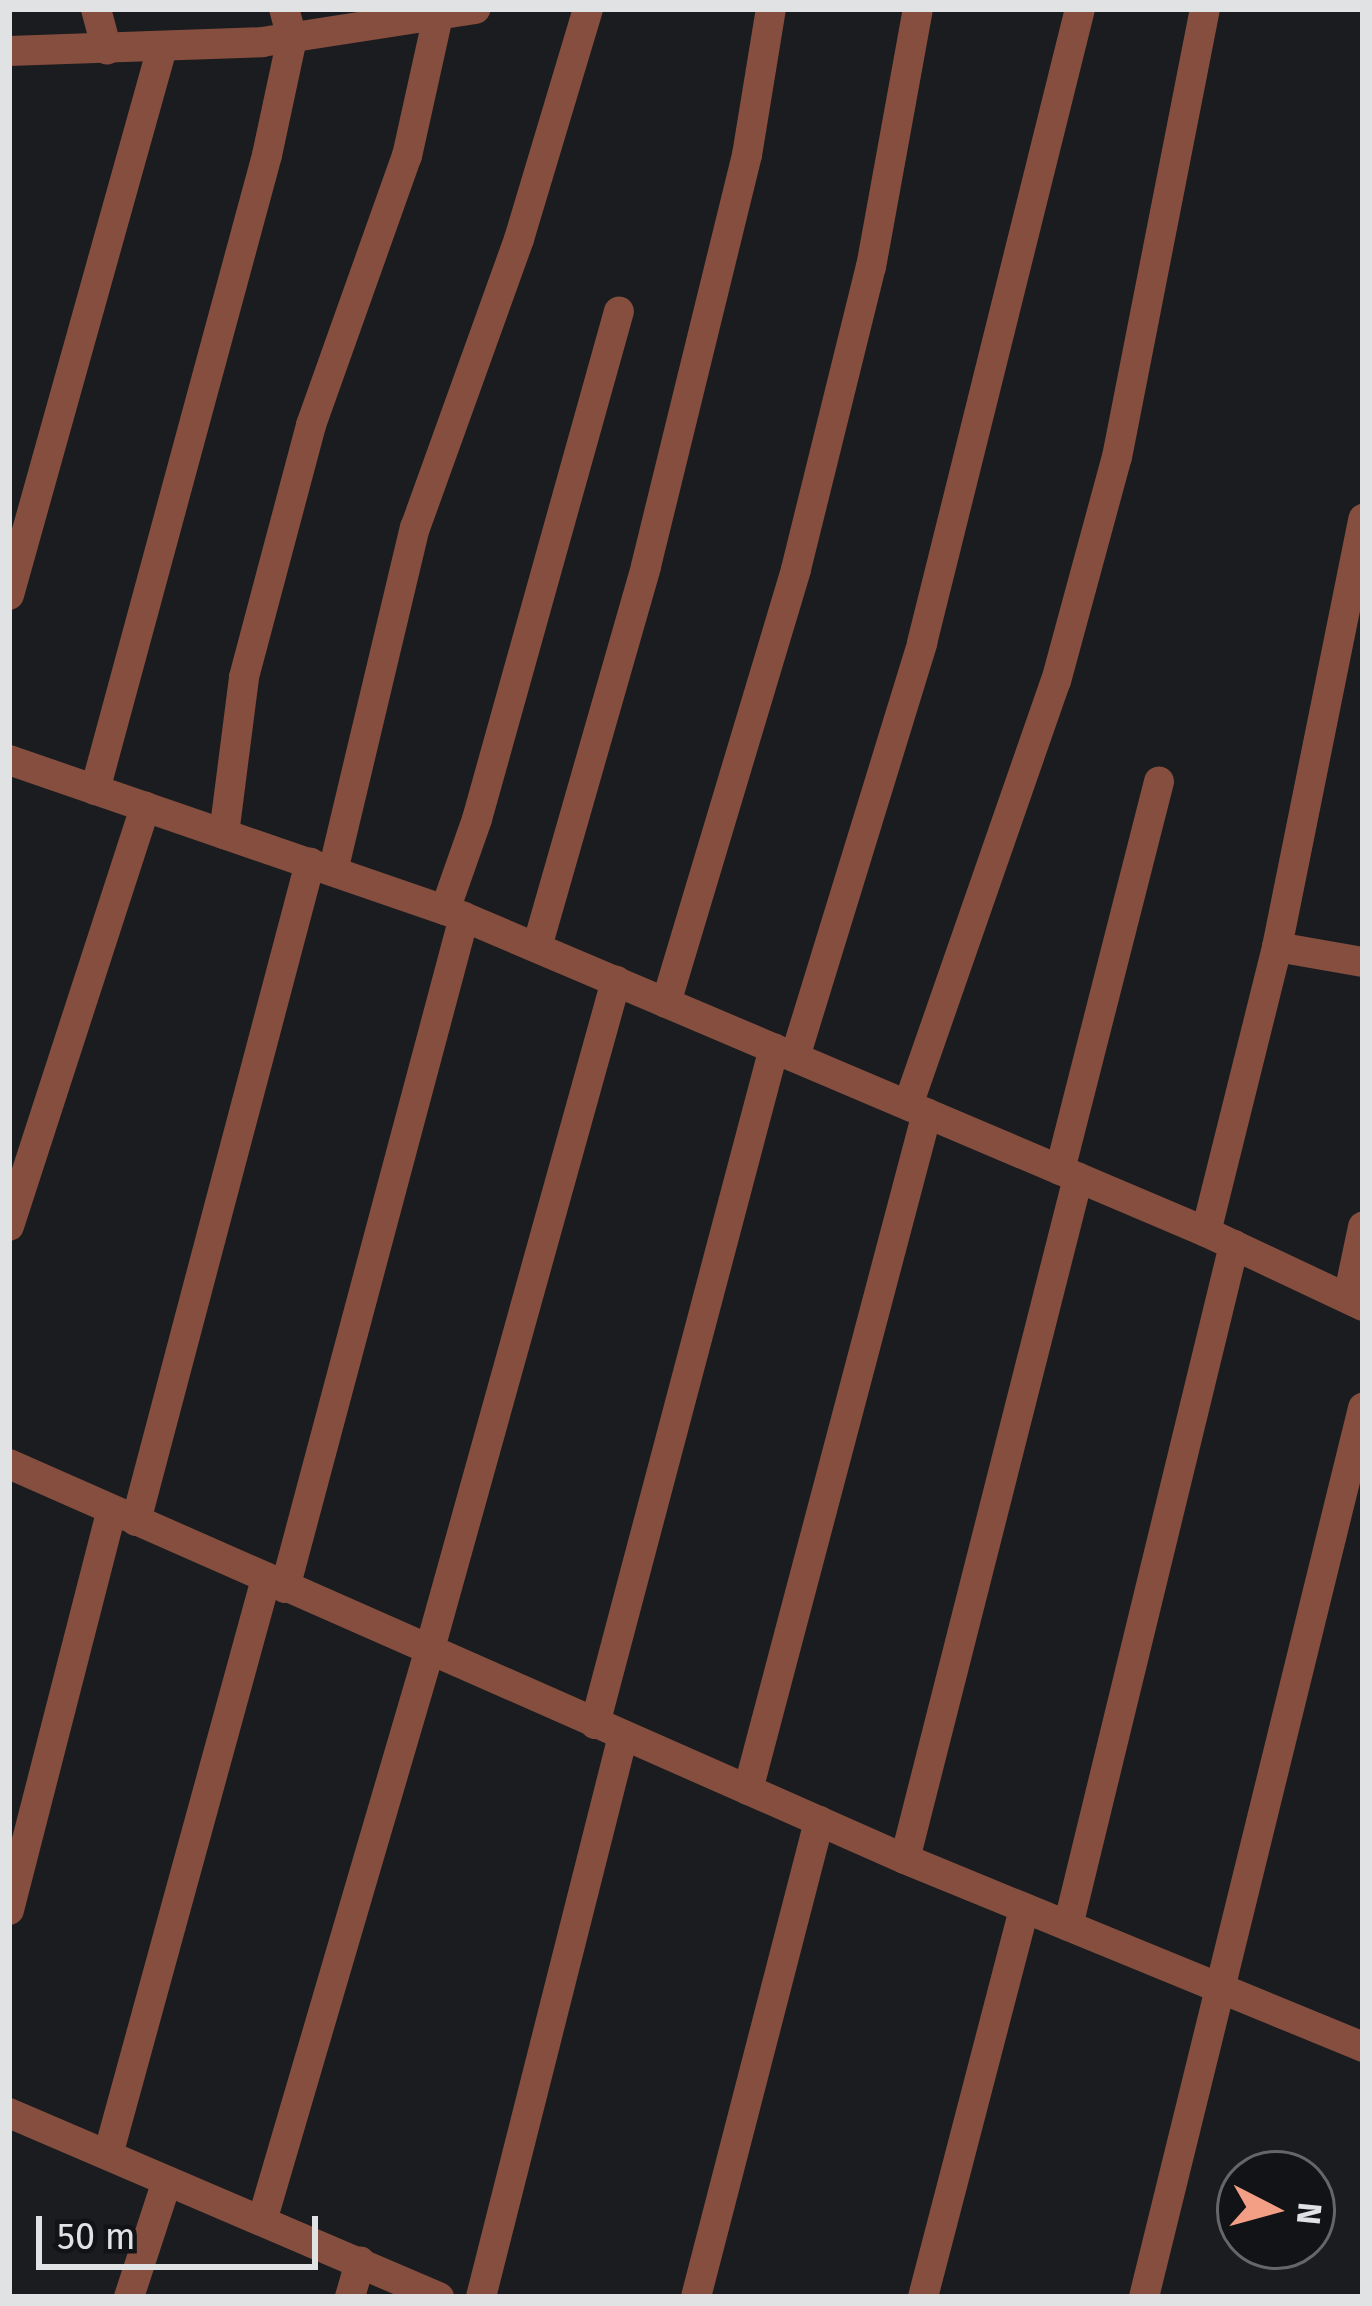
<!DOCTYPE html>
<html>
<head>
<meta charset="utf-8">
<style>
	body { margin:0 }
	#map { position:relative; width:1372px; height:2306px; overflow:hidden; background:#1a1c1f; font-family:"Fira Sans",sans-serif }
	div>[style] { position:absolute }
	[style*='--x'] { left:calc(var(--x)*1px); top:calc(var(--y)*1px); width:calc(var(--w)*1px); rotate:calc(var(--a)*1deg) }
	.street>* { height:30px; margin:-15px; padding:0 15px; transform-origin:15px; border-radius:15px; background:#854e3e }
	span { translate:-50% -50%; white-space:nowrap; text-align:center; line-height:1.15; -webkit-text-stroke:9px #111316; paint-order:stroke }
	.frame { position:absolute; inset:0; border:12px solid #e1e2e4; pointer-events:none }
	.north { position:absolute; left:1216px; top:2150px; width:120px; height:120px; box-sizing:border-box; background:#111316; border:3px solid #646668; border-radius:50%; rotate:96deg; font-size:33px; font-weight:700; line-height:48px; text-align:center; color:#e1e2e4 }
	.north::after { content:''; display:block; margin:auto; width:42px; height:54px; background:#f39f86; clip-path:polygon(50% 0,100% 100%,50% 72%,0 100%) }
	.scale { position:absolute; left:36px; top:2216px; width:282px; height:54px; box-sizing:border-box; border:6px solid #e1e2e4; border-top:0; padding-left:15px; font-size:36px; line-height:42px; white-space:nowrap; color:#e1e2e4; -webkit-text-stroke:9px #111316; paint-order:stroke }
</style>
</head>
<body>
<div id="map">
	<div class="street">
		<div style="--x:96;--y:9;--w:42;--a:75"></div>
		<div style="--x:9;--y:51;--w:253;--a:-2"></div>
		<div style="--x:262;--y:42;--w:216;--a:-8.8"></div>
		<div style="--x:9;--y:595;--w:568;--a:-74.37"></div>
		<div style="--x:9;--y:760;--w:481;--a:19"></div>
		<div style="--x:464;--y:917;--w:806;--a:23"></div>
		<div style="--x:1206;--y:1232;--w:174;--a:25.2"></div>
		<div style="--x:95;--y:790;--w:658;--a:-74.84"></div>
		<div style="--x:267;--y:155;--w:120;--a:-77.9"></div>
		<div style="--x:292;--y:38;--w:30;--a:-105"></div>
		<div style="--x:224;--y:834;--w:158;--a:-82.7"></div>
		<div style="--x:244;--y:677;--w:261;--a:-75.1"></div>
		<div style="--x:311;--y:425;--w:286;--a:-70.4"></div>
		<div style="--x:407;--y:156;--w:143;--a:-77.5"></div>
		<div style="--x:333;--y:871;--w:353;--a:-76.6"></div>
		<div style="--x:415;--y:528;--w:307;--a:-70.2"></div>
		<div style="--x:519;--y:239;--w:240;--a:-73.3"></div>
		<div style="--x:445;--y:910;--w:96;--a:-70.6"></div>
		<div style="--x:477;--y:819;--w:527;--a:-74.38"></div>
		<div style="--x:537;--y:947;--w:396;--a:-74"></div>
		<div style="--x:646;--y:566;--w:423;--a:-76.2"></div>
		<div style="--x:747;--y:155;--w:148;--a:-80.7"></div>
		<div style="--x:1277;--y:947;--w:87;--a:9.9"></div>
		<div style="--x:666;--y:1003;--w:453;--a:-73.3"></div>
		<div style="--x:796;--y:569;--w:311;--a:-76.1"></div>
		<div style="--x:871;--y:267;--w:262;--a:-79.7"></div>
		<div style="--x:795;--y:1057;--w:433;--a:-72.9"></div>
		<div style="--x:922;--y:643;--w:653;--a:-76.01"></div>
		<div style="--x:908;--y:1105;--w:449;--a:-70.8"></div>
		<div style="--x:1056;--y:681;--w:232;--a:-74.8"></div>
		<div style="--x:1117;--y:457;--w:457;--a:-78.9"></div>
		<div style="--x:1060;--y:1170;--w:401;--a:-75.7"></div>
		<div style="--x:9;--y:1226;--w:441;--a:-72"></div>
		<div style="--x:1206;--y:1232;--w:294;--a:-76"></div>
		<div style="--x:1277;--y:947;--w:437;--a:-78.6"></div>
		<div style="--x:1348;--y:1298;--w:73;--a:-78.1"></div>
		<div style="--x:9;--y:1464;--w:979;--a:23.79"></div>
		<div style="--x:905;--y:1859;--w:495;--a:22.3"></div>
		<div style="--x:136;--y:1521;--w:681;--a:-75.19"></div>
		<div style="--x:285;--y:1588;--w:694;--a:-75.06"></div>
		<div style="--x:595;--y:1724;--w:699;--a:-75.17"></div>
		<div style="--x:748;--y:1790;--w:700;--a:-75.19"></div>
		<div style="--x:905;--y:1859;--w:703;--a:-75.75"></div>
		<div style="--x:9;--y:1910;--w:413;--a:-75.6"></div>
		<div style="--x:1068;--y:1926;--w:701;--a:-76.3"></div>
		<div style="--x:9;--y:2113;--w:468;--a:23.2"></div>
		<div style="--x:108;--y:2155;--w:597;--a:-74.66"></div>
		<div style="--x:262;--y:2221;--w:593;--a:-73.64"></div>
		<div style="--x:429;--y:1652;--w:697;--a:-74.43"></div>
		<div style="--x:129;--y:2297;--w:122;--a:-71.9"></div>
		<div style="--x:350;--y:2297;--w:37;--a:-74"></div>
		<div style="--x:481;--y:2297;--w:579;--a:-75.8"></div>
		<div style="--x:696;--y:2297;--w:492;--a:-75.5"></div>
		<div style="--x:923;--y:2297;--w:402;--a:-75.4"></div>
		<div style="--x:1144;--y:2297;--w:916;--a:-76.16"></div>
	</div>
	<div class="frame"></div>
	<div class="north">N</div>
	<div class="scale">50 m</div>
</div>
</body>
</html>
